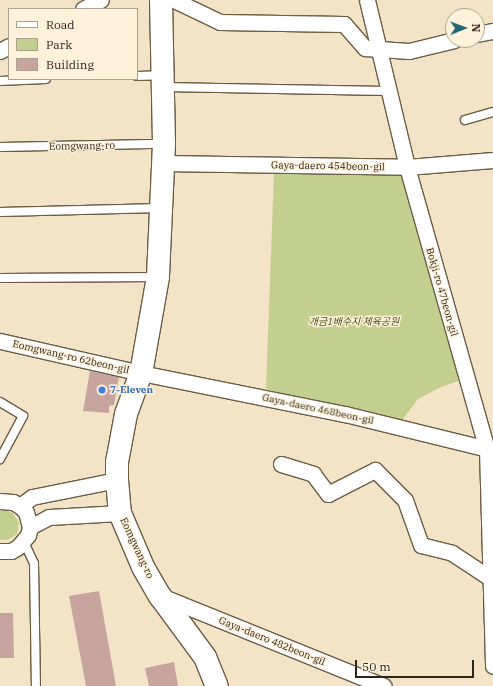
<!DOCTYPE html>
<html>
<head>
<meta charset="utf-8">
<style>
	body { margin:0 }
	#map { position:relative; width:493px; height:686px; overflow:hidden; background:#f4e4c7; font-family:"IBM Plex Serif","Noto Sans KR",serif }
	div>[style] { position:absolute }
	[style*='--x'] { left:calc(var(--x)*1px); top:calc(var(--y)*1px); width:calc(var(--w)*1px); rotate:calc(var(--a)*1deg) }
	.green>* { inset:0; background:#c3cf8e }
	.building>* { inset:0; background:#c7a59e }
	.roads { filter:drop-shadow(1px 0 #6b5d44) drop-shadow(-1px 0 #6b5d44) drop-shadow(0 1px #6b5d44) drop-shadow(0 -1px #6b5d44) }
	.service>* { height:8px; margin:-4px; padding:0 4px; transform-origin:4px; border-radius:4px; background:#fff }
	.minor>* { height:15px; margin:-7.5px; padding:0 7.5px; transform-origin:7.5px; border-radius:7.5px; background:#fff }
	.secondary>* { height:22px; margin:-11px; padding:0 11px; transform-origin:11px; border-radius:11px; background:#fff }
	.dots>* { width:11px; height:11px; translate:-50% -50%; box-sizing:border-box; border:2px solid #fff2db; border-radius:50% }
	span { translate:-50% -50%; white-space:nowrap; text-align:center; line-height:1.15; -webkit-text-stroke:3px #fff2db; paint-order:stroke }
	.street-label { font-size:10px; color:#2b251a }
	.park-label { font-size:10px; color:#454c18; font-style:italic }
	.shop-label { font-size:10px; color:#366cbe; font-weight:700 }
	.left { translate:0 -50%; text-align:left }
	.legend { position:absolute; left:8px; top:8px; width:130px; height:72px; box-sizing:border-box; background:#fff2db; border:1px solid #aaa08e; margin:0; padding:5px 7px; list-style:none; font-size:12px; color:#2b251a }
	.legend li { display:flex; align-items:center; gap:8px; height:20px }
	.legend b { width:20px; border:1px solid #aaa08e }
	.north { position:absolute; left:445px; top:8px; width:40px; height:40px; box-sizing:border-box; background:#fff2db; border:1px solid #aaa08e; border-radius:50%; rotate:89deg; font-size:11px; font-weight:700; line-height:16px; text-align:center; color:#2b251a }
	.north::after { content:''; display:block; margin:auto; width:14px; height:18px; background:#236879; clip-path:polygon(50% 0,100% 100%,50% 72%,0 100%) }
	.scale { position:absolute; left:355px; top:660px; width:119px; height:18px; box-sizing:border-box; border:2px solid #2b251a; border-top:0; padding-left:5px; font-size:12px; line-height:14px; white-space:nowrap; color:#2b251a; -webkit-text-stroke:3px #fff2db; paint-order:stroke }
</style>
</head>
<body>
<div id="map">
	<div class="green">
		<div style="clip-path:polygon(274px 172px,403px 176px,461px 380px,441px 387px,418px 399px,400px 423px,266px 389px)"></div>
		<div style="clip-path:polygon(0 511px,8px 511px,13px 513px,19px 523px,17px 534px,7px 540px,0 540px)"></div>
	</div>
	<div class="building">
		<div style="clip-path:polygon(90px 371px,119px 377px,114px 405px,109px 406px,109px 413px,83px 411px)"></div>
		<div style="clip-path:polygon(99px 591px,116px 686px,86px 686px,69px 596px)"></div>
		<div style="clip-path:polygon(0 613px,13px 613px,14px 658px,0 658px)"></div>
		<div style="clip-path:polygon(174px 662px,178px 686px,149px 686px,145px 668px)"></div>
	</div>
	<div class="roads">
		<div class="service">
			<div style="--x:137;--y:76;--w:24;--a:-2"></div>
			<div style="--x:0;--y:81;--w:46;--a:-2.5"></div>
			<div style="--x:163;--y:87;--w:225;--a:1"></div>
			<div style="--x:465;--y:120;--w:29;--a:-16"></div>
			<div style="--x:0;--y:147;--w:163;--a:-1.1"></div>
			<div style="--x:0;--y:212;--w:161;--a:-1.4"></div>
			<div style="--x:0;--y:278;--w:158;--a:-0.4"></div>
			<div style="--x:0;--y:402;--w:27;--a:31"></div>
			<div style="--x:23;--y:416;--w:49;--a:118.1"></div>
			<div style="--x:24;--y:542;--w:23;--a:65"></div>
			<div style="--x:34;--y:563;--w:123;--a:89.1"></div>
		</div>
		<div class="minor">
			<div style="--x:174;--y:0;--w:51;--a:25.6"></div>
			<div style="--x:220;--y:22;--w:124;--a:0.9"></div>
			<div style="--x:344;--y:24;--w:32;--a:49"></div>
			<div style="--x:365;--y:48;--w:44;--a:3.9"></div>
			<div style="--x:409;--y:51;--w:46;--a:-13.7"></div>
			<div style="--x:367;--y:0;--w:172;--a:76.5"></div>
			<div style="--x:407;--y:167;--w:293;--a:74.2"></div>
			<div style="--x:487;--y:449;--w:217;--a:88.4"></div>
			<div style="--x:83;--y:9;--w:20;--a:-27"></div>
			<div style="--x:477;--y:34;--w:16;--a:-11"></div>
			<div style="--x:0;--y:51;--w:10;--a:-29"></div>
			<div style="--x:163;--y:163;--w:244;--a:0.9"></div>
			<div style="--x:407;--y:167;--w:86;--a:-4.7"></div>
			<div style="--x:0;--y:341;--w:145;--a:12.8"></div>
			<div style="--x:141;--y:373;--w:208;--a:11.4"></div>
			<div style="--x:345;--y:414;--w:146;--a:13.8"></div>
			<div style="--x:487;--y:449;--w:6;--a:0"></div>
			<div style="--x:281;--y:464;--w:34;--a:17"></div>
			<div style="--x:313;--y:474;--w:25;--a:53"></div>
			<div style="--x:328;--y:494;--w:53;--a:-27.1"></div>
			<div style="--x:375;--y:470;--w:42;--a:45"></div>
			<div style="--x:405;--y:500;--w:48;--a:70.4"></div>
			<div style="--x:421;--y:545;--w:32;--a:14"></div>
			<div style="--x:452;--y:553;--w:45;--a:33.3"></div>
			<div style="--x:0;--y:501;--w:13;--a:4"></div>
			<div style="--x:13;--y:502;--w:8;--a:30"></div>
			<div style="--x:20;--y:506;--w:8;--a:45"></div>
			<div style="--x:26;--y:512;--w:16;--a:75"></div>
			<div style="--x:30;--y:527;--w:8;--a:104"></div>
			<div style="--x:28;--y:535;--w:16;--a:130"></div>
			<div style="--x:18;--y:547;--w:8;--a:150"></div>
			<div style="--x:11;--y:551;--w:11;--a:180"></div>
			<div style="--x:20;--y:506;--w:15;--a:-37"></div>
			<div style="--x:32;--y:497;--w:87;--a:-11.3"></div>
			<div style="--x:30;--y:527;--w:21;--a:-28"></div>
			<div style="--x:49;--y:517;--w:71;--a:-3.2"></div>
			<div style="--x:161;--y:596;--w:240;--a:22"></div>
		</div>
		<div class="secondary">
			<div style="--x:161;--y:0;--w:144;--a:88.8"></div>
			<div style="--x:164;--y:144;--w:133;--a:92.6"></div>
			<div style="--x:158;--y:277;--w:97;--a:100"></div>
			<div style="--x:141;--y:373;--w:44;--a:110.1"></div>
			<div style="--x:126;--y:414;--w:49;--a:100.6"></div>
			<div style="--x:117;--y:462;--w:18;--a:90"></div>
			<div style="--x:117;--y:480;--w:33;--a:85"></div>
			<div style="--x:120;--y:513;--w:59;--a:66.9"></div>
			<div style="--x:143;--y:567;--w:34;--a:60"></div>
			<div style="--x:160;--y:596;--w:76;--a:53.6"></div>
			<div style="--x:205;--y:657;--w:31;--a:68"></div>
		</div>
	</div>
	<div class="dots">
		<div style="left:102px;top:390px;background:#3f7fe0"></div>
	</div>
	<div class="street-label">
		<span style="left:82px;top:146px;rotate:-1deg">Eomgwang-ro</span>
		<span style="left:328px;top:166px;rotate:1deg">Gaya-daero 454beon-gil</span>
		<span style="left:442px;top:292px;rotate:74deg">Bokji-ro 47beon-gil</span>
		<span style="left:71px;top:357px;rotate:13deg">Eomgwang-ro 62beon-gil</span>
		<span style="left:318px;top:409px;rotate:12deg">Gaya-daero 468beon-gil</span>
		<span style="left:137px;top:548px;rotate:65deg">Eomgwang-ro</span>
		<span style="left:272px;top:641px;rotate:22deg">Gaya-daero 482beon-gil</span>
	</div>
	<div class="park-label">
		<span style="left:354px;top:322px">개금1배수지 체육공원</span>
	</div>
	<div class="shop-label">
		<span class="left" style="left:110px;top:390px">7-Eleven</span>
	</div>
	<ul class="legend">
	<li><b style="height:5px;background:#fff"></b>Road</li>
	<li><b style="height:11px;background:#c3cf8e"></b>Park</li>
	<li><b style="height:11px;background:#c7a59e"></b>Building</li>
	</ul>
	<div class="north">N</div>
	<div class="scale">50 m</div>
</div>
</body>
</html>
